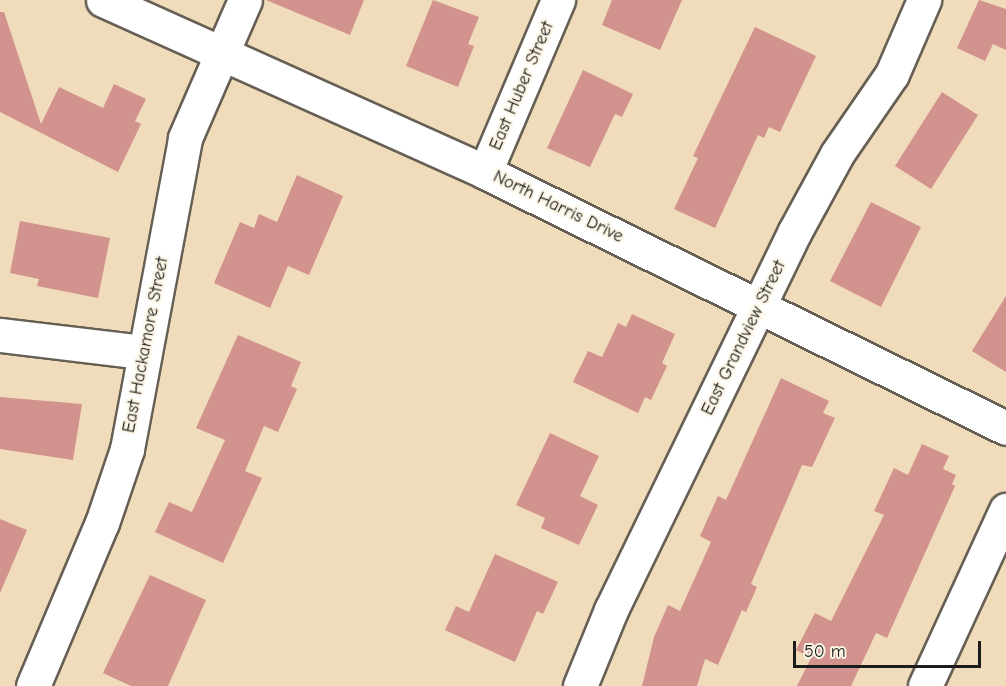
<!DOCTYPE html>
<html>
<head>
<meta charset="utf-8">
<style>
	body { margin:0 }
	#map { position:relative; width:1006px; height:686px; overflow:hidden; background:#f0dcbb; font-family:"Comic Neue",sans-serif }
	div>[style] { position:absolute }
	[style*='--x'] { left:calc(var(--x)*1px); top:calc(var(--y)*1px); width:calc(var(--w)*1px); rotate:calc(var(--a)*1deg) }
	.building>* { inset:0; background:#d2928e }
	.roads { filter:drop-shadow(2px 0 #665f54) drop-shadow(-2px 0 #665f54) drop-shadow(0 2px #665f54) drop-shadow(0 -2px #665f54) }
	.minor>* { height:33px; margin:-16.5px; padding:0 16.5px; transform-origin:16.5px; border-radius:16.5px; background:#fff }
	span { translate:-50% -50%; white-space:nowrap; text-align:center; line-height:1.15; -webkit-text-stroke:4.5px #fcf5e5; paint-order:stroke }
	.street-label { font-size:18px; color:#1c1c1c }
	.scale { position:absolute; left:793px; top:641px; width:188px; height:27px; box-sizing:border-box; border:3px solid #1c1c1c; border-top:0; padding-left:8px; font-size:18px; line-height:21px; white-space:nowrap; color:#1c1c1c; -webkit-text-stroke:4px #fcf5e5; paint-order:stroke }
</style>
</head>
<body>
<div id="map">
	<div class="building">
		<div style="clip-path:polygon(266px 0,364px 0,350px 35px)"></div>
		<div style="clip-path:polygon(433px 0,479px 17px,468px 44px,474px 46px,458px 87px,406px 66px)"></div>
		<div style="clip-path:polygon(612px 0,682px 0,660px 50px,602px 25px)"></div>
		<div style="clip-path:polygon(979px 0,1006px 9px,1006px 50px,993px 44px,985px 61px,957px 48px)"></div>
		<div style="clip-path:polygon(0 12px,4px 12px,41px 124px,59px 87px,103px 108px,114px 84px,146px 99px,135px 121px,141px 124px,118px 172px,0 112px)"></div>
		<div style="clip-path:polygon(755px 27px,816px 56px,780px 132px,769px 127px,764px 138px,758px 135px,715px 228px,674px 209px,698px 158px,693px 156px)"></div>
		<div style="clip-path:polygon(583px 70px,633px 94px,622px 117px,615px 114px,590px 167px,547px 148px)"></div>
		<div style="clip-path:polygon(942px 92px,978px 115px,931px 189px,895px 166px)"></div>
		<div style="clip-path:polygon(297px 175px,343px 196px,309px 275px,288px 266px,270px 308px,214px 283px,240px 222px,254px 228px,259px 214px,277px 222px)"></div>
		<div style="clip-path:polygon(871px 202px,921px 227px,881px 307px,830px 281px)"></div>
		<div style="clip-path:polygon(20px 221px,110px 238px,98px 298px,37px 286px,39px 279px,10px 273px)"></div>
		<div style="clip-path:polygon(1006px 296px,1006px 372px,972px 351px)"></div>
		<div style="clip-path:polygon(632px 314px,675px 334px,662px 363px,667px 366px,651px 400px,645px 397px,638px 413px,573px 382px,588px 351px,602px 357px,618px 323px,626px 327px)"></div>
		<div style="clip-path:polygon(238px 335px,301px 362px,291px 386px,297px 389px,278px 432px,264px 426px,245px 471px,262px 478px,223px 563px,155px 532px,169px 502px,192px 512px,225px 440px,196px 428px)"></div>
		<div style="clip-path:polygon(781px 378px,829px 401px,823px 413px,835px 418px,812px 467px,802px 465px,751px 584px,757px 587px,746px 612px,742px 610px,718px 665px,705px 659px,697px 686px,642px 686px,654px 637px,668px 605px,680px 611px,711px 542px,700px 536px,718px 496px,726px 500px)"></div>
		<div style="clip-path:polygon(0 397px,82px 404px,73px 460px,0 449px)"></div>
		<div style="clip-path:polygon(550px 433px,599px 456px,580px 496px,598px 505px,579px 545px,541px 528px,545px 518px,516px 505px)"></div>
		<div style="clip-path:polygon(922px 444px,949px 456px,943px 469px,956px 475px,952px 484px,955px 486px,887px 638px,876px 633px,851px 686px,797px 686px,811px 658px,796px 650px,815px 613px,831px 621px,884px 515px,874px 511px,894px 468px,908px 475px)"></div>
		<div style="clip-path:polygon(0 519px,27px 530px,0 593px)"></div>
		<div style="clip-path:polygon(495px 554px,558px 582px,543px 614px,537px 611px,515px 662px,445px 630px,456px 606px,469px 612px)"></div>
		<div style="clip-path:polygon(150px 575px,206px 600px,168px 686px,131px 686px,103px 673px)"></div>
	</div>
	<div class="roads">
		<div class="minor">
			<div style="--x:103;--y:0;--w:419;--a:24.2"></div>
			<div style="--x:485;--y:172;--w:580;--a:26.17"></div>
			<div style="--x:485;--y:172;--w:187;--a:-67"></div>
			<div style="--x:0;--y:335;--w:144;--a:6.8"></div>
			<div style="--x:33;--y:686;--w:177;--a:-67.1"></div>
			<div style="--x:102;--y:523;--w:78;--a:-71.3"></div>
			<div style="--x:127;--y:449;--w:316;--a:-79.4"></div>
			<div style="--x:185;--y:138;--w:150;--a:-66.5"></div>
			<div style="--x:580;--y:686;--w:82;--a:-67.8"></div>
			<div style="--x:611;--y:610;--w:419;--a:-64.1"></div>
			<div style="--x:794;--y:233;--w:90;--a:-61.4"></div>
			<div style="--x:837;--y:154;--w:97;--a:-55.5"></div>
			<div style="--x:892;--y:74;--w:81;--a:-66.6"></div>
			<div style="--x:925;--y:686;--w:194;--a:-65.3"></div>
		</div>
	</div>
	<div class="street-label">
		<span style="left:522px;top:86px;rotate:-67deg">East Huber Street</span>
		<span style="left:558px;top:207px;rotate:26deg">North Harris Drive</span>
		<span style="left:744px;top:338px;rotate:-64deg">East Grandview Street</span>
		<span style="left:146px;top:345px;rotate:-79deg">East Hackamore Street</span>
	</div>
	<div class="scale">50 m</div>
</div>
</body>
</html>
